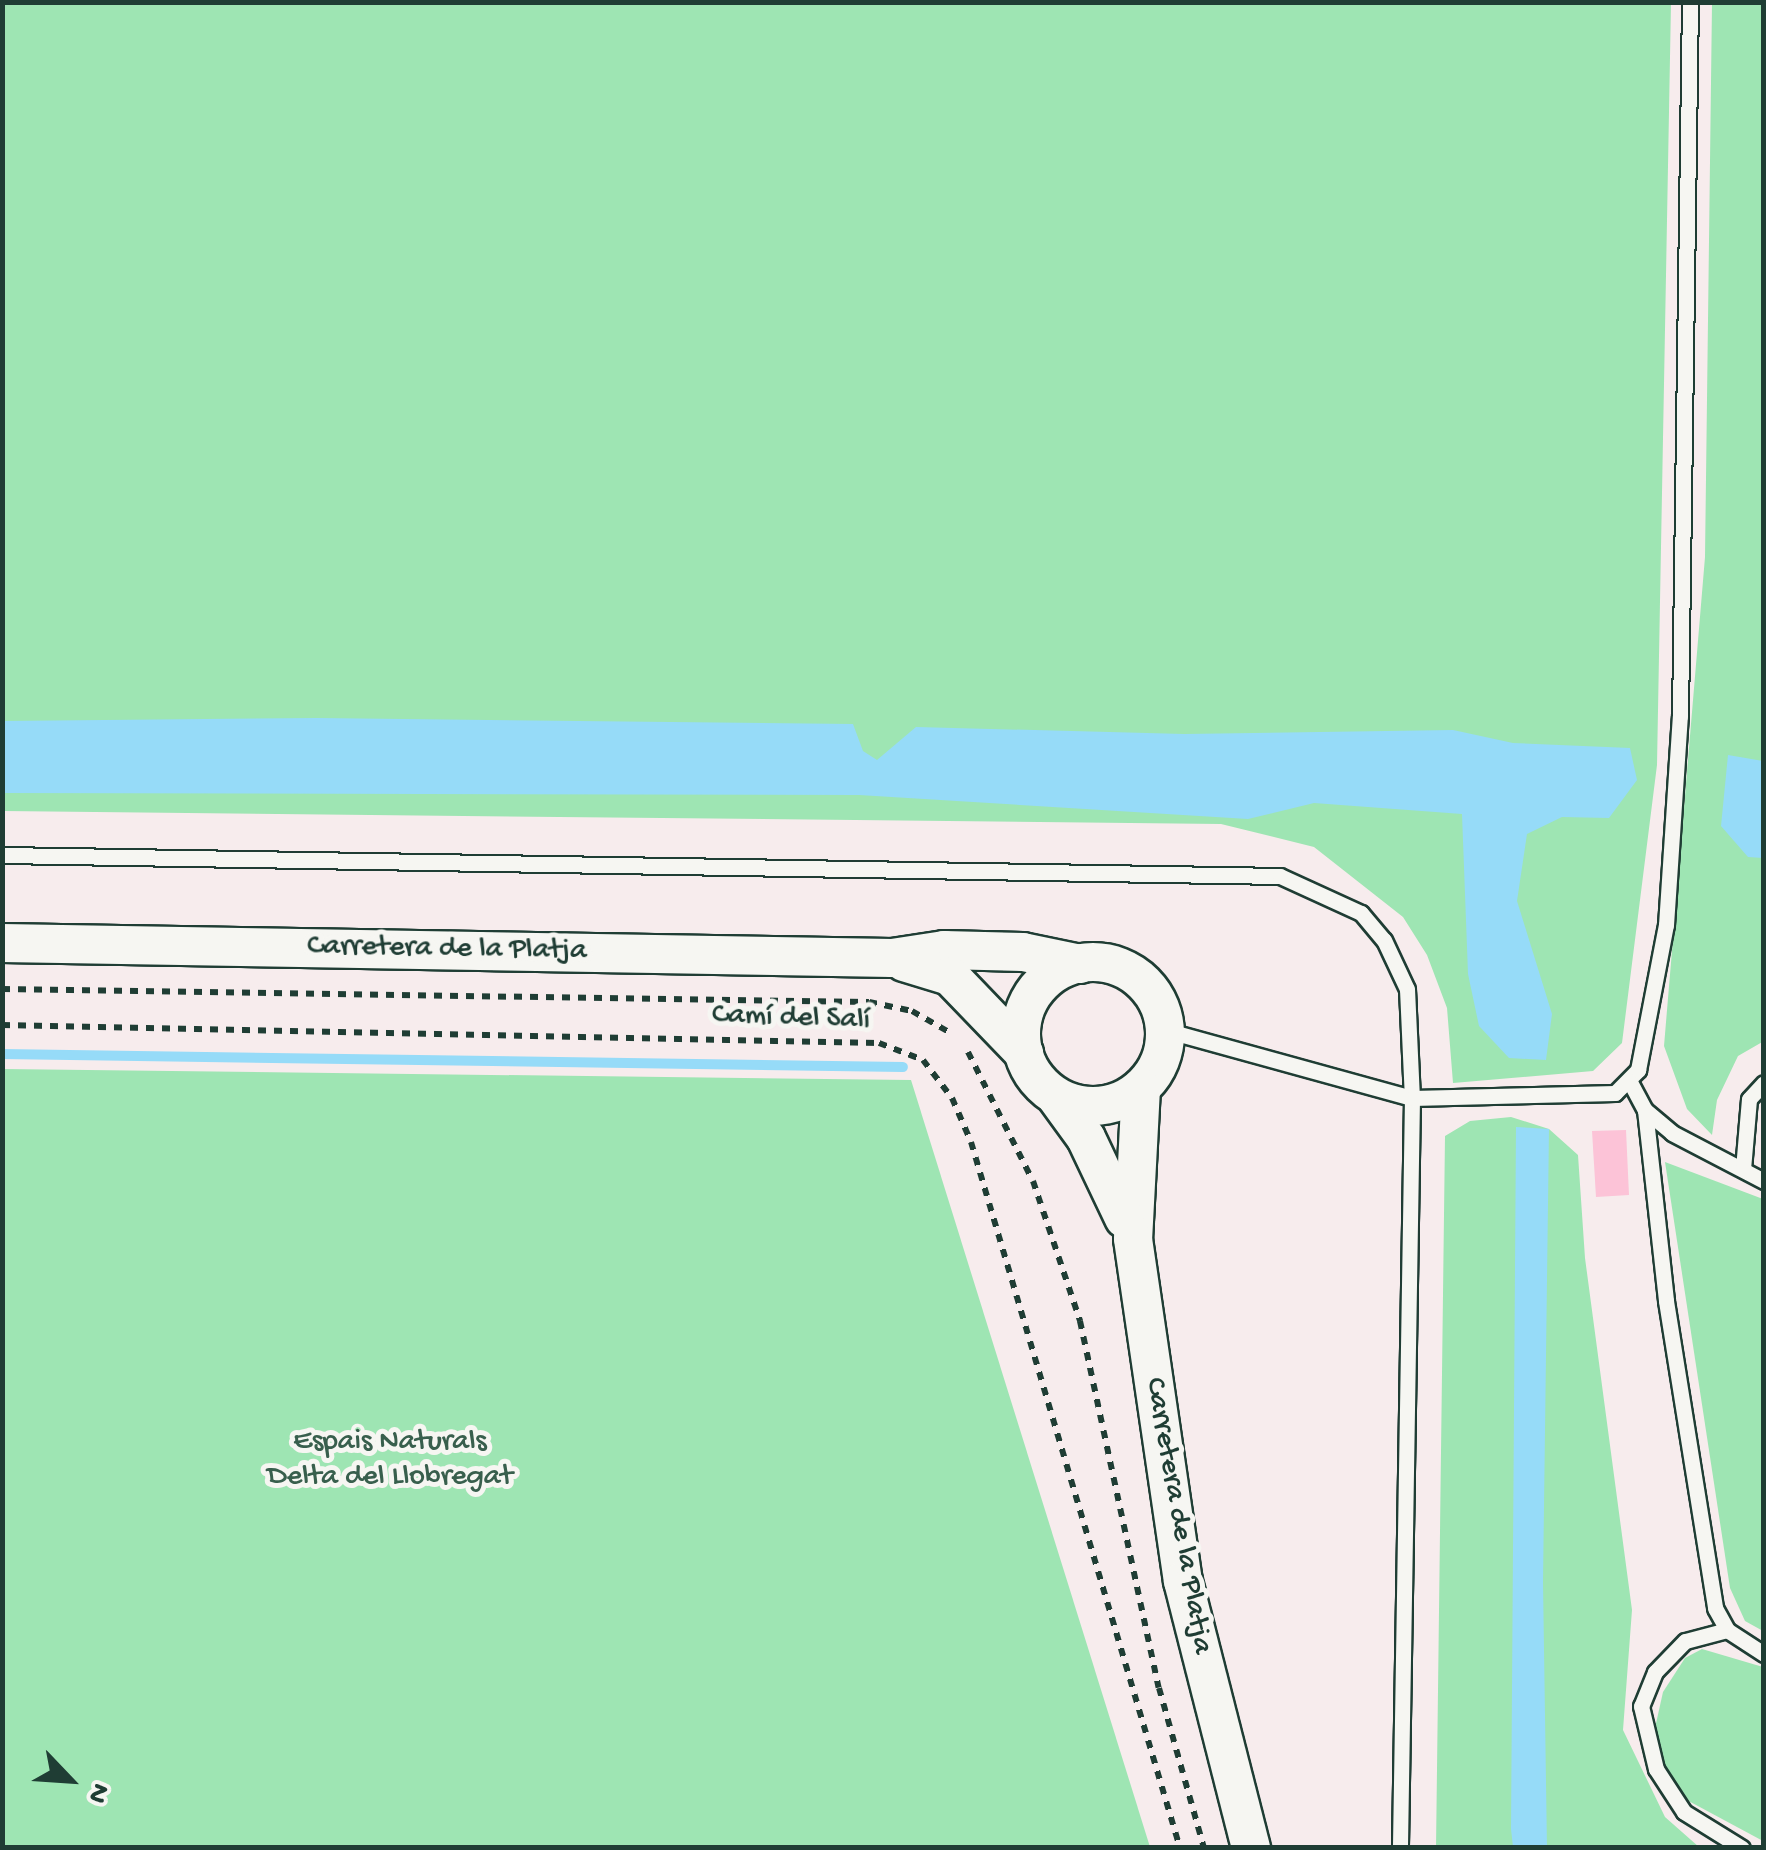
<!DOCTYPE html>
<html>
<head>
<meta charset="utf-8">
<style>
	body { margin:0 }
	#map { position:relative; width:1766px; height:1850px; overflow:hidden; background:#f7eced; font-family:"Gochi Hand",sans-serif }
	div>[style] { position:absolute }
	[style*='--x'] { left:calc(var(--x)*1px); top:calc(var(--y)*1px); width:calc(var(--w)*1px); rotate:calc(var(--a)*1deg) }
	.green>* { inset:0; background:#9ee5b3 }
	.water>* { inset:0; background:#96dbf8 }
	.stream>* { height:10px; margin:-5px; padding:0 5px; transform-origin:5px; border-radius:5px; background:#96dbf8 }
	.building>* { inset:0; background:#fcc3d7 }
	.path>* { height:6px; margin-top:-3px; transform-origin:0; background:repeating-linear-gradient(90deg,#1f3d34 0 8px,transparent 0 16px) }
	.roads { filter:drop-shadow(2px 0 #1f3d34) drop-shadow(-2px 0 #1f3d34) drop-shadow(0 2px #1f3d34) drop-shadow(0 -2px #1f3d34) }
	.service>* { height:15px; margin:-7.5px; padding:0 7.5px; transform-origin:7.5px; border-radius:7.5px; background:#f6f6f2 }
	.tertiary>* { height:38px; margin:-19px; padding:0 19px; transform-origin:19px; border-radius:19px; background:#f6f6f2 }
	.tertiary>.ring { margin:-19px; padding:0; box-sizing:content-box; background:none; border:38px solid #f6f6f2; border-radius:50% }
	span { translate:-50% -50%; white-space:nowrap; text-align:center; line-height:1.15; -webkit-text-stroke:10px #f6f6f2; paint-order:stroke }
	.street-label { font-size:30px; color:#1f3d34 }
	.park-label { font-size:30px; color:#385f4d }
	.frame { position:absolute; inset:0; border:5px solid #1f3d34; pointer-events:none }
	.north { position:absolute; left:20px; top:1730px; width:100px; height:100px; -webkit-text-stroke:8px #f6f6f2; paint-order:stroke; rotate:115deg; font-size:28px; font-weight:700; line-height:40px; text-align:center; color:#1f3d34 }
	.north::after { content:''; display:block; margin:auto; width:35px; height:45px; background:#1f3d34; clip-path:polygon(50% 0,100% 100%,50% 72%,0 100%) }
</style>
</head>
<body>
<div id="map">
	<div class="green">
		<div style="clip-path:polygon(3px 3px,1671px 3px,1657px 765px,1622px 1043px,1593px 1071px,1453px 1083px,1447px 1008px,1427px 955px,1403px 917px,1314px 847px,1221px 824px,3px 811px)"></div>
		<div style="clip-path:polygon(1712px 3px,1763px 3px,1764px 1041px,1738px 1056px,1717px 1100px,1712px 1135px,1687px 1109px,1664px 1046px,1705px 557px)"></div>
		<div style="clip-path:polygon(3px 1069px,911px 1080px,1150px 1847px,3px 1847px)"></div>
		<div style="clip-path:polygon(1511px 1117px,1549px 1129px,1578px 1155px,1585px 1258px,1632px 1610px,1623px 1730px,1665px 1817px,1699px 1847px,1436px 1848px,1445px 1136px,1470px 1121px)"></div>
		<div style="clip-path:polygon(1665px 1162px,1763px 1199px,1763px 1631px,1745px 1621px,1730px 1588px)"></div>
		<div style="clip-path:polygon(1702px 1649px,1763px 1667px,1763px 1841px,1670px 1791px,1651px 1746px,1663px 1692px,1685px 1658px)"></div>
	</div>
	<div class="water">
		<div style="clip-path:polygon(317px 718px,853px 724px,863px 751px,877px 760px,916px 727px,1184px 734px,1453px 730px,1513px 743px,1630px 748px,1637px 780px,1609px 818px,1562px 817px,1527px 834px,1517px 901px,1552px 1014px,1546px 1060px,1509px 1058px,1479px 1026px,1468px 974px,1462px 814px,1314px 803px,1248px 819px,859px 795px,3px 793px,3px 721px)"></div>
		<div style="clip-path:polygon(1728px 755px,1763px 761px,1763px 858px,1748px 857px,1721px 826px)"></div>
		<div style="clip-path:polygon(1516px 1127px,1549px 1129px,1543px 1582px,1547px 1848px,1513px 1847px,1511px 1829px)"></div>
	</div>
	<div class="stream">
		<div style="--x:2;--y:1054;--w:901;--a:0.83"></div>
	</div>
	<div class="building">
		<div style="clip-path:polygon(1626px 1130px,1629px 1195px,1596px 1197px,1592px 1131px)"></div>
	</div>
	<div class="path">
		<div style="--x:2;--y:989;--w:867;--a:0.86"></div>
		<div style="--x:869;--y:1002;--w:44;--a:11.8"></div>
		<div style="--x:912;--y:1011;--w:43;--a:29.6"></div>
		<div style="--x:2;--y:1025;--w:877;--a:1.18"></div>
		<div style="--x:879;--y:1043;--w:47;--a:21.1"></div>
		<div style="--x:923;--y:1060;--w:48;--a:52.7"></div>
		<div style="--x:952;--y:1098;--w:48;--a:66.6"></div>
		<div style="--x:971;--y:1142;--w:736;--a:73.51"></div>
		<div style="--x:968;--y:1052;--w:144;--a:63.3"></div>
		<div style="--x:1033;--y:1181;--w:148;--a:71.4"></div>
		<div style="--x:1080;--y:1321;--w:375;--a:77.9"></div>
		<div style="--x:1159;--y:1688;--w:166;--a:74.3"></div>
	</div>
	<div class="roads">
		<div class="service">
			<div style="--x:2;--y:855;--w:1278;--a:0.94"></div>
			<div style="--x:1280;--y:876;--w:89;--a:24.6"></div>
			<div style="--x:1361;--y:913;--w:35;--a:50"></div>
			<div style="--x:1384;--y:940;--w:54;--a:64.9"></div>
			<div style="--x:1407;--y:989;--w:109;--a:87.4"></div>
			<div style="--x:1412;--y:1098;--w:750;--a:90.92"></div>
			<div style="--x:1165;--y:1030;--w:256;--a:15.4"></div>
			<div style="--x:1412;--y:1098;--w:203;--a:-1.4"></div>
			<div style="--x:1615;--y:1093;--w:33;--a:-45"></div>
			<div style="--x:1638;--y:1070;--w:148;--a:-79.1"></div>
			<div style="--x:1666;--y:925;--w:209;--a:-86.2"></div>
			<div style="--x:1680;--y:716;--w:714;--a:-89.2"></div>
			<div style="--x:1630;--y:1082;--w:32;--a:62"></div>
			<div style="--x:1645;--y:1110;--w:192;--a:83.7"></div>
			<div style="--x:1666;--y:1301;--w:311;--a:80.9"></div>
			<div style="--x:1715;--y:1608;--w:25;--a:61"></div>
			<div style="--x:1727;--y:1630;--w:44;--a:33"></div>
			<div style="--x:1645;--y:1110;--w:35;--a:40"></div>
			<div style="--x:1672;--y:1133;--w:104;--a:27.6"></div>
			<div style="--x:1743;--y:1169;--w:70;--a:-85.1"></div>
			<div style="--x:1749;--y:1099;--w:22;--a:-47"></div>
			<div style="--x:1727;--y:1630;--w:43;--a:165.3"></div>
			<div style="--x:1685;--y:1641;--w:43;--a:134.1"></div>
			<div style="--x:1655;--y:1672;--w:37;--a:112"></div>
			<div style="--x:1641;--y:1706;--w:65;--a:76.6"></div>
			<div style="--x:1656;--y:1769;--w:51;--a:56.9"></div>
			<div style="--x:1684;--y:1812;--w:68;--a:31.8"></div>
		</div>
		<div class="tertiary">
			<div style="--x:2;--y:943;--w:890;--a:0.97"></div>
			<div style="--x:892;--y:958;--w:53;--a:-8.7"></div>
			<div style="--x:944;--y:950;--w:79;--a:1.5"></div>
			<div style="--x:1023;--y:952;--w:58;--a:11.9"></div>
			<div style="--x:904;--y:962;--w:48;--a:16.9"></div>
			<div style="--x:950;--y:976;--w:107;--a:46.1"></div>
			<div class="ring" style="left:1021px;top:962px;width:106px;height:106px"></div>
			<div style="--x:1141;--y:1088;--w:151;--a:93"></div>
			<div style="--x:1133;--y:1239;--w:346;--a:81.7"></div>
			<div style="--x:1183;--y:1581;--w:276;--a:75.7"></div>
			<div style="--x:1057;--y:1098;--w:49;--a:54.1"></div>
			<div style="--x:1086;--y:1138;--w:89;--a:64.6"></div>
		</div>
	</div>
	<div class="street-label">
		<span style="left:447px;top:950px;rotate:1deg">Carretera de la Platja</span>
		<span style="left:791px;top:1019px;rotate:2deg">Camí del Salí</span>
		<span style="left:1177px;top:1516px;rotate:80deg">Carretera de la Platja</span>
	</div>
	<div class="park-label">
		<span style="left:390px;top:1460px">Espais Naturals<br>Delta del Llobregat</span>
	</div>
	<div class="frame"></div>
	<div class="north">N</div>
</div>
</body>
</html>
